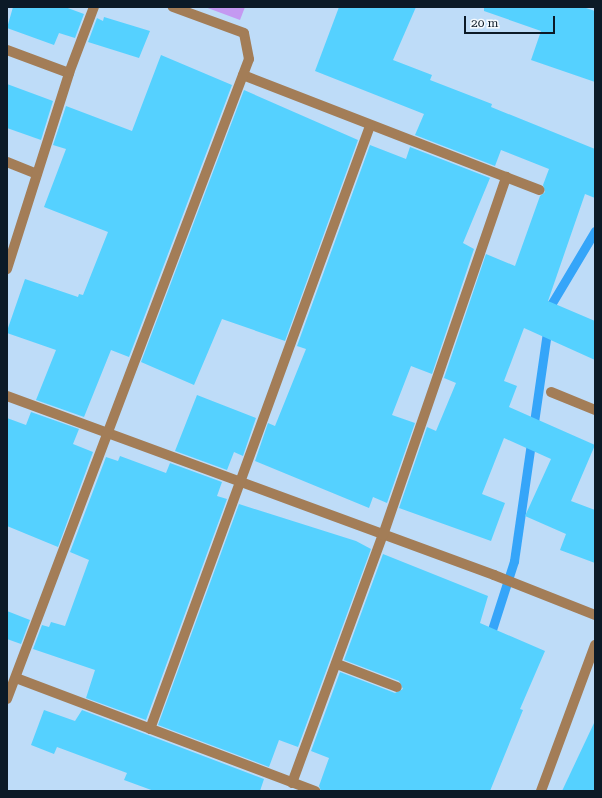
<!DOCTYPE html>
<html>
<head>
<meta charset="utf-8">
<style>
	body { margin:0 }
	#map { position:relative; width:602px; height:798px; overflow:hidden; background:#bedcf8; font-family:"Roboto Serif",serif }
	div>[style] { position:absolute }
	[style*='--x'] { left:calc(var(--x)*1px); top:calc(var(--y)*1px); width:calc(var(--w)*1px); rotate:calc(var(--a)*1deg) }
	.green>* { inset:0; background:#c499f1 }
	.stream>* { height:9px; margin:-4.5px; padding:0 4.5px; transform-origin:4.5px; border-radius:4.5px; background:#35a5f9 }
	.building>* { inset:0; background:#55d1ff }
	.service>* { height:10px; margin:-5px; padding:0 5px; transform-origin:5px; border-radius:5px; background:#a37d57 }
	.minor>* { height:10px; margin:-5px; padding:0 5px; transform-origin:5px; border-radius:5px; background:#a37d57 }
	span { translate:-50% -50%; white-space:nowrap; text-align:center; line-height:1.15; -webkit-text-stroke:3.5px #f6fafd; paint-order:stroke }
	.frame { position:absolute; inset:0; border:8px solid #0c1a27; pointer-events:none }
	.scale { position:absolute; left:464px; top:16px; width:91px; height:18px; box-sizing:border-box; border:2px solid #0c1a27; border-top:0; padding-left:5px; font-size:12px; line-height:14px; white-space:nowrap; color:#0c1a27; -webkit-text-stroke:3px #f6fafd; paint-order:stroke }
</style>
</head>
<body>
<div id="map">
	<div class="green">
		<div style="clip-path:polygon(205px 7px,245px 7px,240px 20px)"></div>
	</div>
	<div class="stream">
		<div style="--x:550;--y:314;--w:11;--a:-80"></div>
		<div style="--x:552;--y:303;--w:84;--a:-59.2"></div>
		<div style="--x:489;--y:639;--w:82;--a:-72.2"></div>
		<div style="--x:514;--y:561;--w:237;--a:-81.8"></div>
	</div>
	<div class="building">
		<div style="clip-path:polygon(13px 7px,65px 7px,84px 14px,75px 38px,59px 33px,54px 45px,7px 28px)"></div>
		<div style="clip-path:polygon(339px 7px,416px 7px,393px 60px,432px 75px,430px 80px,492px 104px,491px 107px,595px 149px,595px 198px,585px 194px,548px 301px,595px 321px,595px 360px,524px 328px,504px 381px,517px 386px,509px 407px,595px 445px,571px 501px,595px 510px,595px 563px,560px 550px,566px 534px,525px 516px,551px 459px,504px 438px,482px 494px,505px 503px,491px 541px,399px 508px,427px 427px,436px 431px,456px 383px,444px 378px,486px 254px,515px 266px,540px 196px,545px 192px,543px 185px,549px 169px,501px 150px,495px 166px,415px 135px,424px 114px,315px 71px)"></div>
		<div style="clip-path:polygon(484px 7px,583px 7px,595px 11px,595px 82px,531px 60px,541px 31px,484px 11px)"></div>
		<div style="clip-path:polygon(104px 17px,150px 31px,139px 58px,88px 42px,97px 18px,103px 21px)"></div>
		<div style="clip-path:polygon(161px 55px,232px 85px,129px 357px,111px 350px,84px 417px,36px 400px,56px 350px,7px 333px,7px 331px,25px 279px,78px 297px,79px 294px,83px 295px,108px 232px,44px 207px,66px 149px,53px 145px,66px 106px,132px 131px)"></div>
		<div style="clip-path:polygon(7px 84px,53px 101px,41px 140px,7px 128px)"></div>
		<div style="clip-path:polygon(244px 90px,358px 140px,285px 341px,222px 319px,194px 385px,141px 362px)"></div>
		<div style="clip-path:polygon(370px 145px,406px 159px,410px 147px,490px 178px,463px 243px,474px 249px,432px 374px,411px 366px,392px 415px,415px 423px,387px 503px,373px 497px,369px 508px,255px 461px,268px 423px,275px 426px,306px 349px,297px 346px)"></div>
		<div style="clip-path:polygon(197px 395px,256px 418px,243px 456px,234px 452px,227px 470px,175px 451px)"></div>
		<div style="clip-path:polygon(31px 412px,79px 429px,73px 444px,93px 452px,58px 547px,7px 526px,7px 418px,26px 425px)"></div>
		<div style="clip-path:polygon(120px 456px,166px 473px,170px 463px,222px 482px,217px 496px,227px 499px,146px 720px,86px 698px,95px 670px,33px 649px,42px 625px,49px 627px,51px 622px,65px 626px,89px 560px,70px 552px,106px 457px,118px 461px)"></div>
		<div style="clip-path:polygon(239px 504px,356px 541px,371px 549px,298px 747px,279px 740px,269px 767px,158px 725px)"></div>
		<div style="clip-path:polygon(383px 554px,488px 596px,480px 623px,545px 651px,520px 709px,523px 710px,490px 791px,321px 791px,319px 786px,329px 758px,311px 751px,340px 672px,395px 693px,403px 689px,399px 681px,344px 660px)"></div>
		<div style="clip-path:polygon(7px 611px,30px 620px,21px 644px,7px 639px)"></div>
		<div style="clip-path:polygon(44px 710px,75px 721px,82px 710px,264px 779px,260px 791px,154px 791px,124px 780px,127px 773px,57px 747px,54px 754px,31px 745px)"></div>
		<div style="clip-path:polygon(595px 721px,595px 791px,562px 791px)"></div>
	</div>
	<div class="service">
		<div style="--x:551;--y:392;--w:48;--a:22.2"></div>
		<div style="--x:337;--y:664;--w:64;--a:21"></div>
	</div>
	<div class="minor">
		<div style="--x:7;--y:50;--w:66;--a:20.4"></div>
		<div style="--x:243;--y:75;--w:318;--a:21.2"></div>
		<div style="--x:7;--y:162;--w:32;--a:22"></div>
		<div style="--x:7;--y:269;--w:206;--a:-72.4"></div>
		<div style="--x:69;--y:73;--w:71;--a:-69.3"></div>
		<div style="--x:7;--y:396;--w:519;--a:20.18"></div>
		<div style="--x:494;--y:575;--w:109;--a:21.6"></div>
		<div style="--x:16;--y:678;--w:320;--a:20.7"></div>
		<div style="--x:7;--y:699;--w:684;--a:-69.29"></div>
		<div style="--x:249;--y:59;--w:26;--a:-101"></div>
		<div style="--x:244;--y:33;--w:76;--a:-159.9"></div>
		<div style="--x:150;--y:729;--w:642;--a:-69.96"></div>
		<div style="--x:292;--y:783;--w:264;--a:-69.9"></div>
		<div style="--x:383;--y:535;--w:379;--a:-71"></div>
		<div style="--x:541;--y:791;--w:156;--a:-69.7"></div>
	</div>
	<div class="frame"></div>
	<div class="scale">20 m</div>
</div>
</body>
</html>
